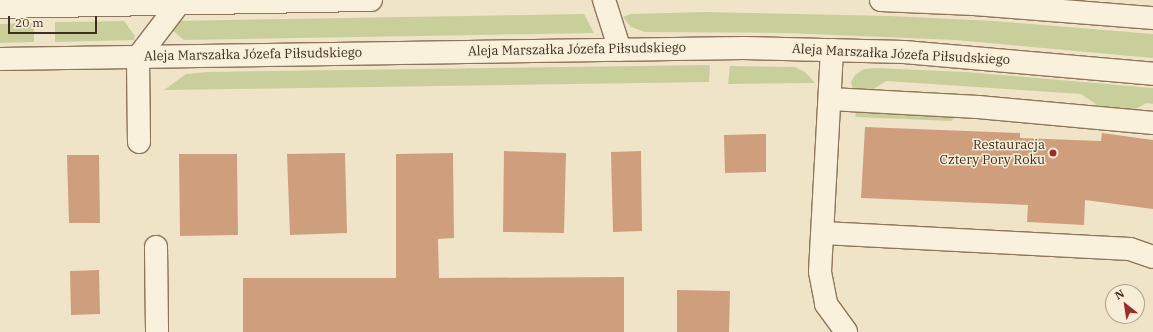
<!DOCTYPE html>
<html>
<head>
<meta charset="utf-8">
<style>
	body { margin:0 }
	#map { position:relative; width:1153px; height:332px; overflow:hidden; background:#f0e4c8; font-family:"IBM Plex Serif",serif }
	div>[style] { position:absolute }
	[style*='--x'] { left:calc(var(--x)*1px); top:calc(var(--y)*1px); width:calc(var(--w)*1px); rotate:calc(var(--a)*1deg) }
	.green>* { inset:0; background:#c9cf9b }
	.building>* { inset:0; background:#cf9f7d }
	.roads { filter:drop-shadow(1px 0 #8d765c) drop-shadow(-1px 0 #8d765c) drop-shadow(0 1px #8d765c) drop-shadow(0 -1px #8d765c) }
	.minor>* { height:22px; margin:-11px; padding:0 11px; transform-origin:11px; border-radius:11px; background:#faf1dc }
	.dots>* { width:11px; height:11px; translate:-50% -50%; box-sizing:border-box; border:2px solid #f7eed8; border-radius:50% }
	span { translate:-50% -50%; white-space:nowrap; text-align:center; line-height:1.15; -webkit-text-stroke:3px #f7eed8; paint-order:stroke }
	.street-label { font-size:13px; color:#3d2e20 }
	.poi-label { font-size:13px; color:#3d2e20 }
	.right { translate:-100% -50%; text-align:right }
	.north { position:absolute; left:1105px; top:284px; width:40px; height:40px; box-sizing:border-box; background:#f7eed8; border:1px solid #ada18e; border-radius:50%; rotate:330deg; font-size:11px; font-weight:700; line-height:16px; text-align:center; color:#3d2e20 }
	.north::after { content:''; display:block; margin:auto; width:14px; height:18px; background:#9e2a2b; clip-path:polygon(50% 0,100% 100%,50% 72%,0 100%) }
	.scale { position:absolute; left:8px; top:16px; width:89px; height:18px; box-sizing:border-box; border:2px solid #3d2e20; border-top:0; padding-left:5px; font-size:12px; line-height:14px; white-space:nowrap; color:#3d2e20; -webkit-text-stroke:3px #f7eed8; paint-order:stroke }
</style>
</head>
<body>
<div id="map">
	<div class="green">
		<div style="clip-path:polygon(705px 12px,891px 16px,994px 21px,1153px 34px,1153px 58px,956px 40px,786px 33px,645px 32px,631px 27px,623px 17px,631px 14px)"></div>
		<div style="clip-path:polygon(584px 14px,594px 33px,184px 40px,172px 30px,172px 21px)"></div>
		<div style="clip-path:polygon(124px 21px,135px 36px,134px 40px,55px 42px,55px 22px)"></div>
		<div style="clip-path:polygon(34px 23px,34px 42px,0 43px,0 24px)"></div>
		<div style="clip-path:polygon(710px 65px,709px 82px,164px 90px,186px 74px,207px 72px)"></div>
		<div style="clip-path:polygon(730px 66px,795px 67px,805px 72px,815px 83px,728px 84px)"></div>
		<div style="clip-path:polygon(875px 68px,966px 72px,1153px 88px,1153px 104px,1147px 103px,1131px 111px,1100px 107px,1081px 94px,886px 81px,868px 93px,853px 90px,851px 82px,855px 75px,864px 69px)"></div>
		<div style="clip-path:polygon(857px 108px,953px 113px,955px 118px,951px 121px,855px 117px)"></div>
	</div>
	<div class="building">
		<div style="clip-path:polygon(865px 127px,1020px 133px,1020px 138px,1101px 141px,1102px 133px,1153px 140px,1153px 209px,1085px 200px,1084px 225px,1027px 222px,1028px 205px,861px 198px)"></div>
		<div style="clip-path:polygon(766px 134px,766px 172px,725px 173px,724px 135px)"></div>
		<div style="clip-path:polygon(504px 151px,566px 153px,564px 233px,503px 232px)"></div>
		<div style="clip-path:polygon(641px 151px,642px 231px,613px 232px,611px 152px)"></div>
		<div style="clip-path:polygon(345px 153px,347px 233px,290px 235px,287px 154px)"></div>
		<div style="clip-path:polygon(453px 153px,454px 238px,438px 239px,439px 278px,624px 277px,624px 332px,243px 332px,243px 278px,396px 278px,396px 154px)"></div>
		<div style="clip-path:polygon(179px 154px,237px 154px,238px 235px,180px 236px)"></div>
		<div style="clip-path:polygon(67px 155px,99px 155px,100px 223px,69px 223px)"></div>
		<div style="clip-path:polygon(99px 270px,100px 314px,71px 315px,70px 271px)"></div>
		<div style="clip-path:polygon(677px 290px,730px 291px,729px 332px,677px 332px)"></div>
	</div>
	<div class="roads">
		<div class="minor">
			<div style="--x:604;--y:0;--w:52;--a:72.3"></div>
			<div style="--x:881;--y:0;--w:93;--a:2.5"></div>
			<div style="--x:974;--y:4;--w:180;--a:4.5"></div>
			<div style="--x:0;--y:7;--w:371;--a:-1.1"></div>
			<div style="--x:832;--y:50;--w:222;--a:93.1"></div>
			<div style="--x:820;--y:272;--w:33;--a:79"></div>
			<div style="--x:826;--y:304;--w:34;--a:54"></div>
			<div style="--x:0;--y:59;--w:744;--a:-0.85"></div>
			<div style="--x:744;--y:48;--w:160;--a:1.4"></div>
			<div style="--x:904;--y:52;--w:250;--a:5"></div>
			<div style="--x:830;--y:99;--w:148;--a:3.1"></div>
			<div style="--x:978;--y:107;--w:176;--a:5.2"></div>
			<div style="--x:139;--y:142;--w:85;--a:-90.7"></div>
			<div style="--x:138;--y:57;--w:69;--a:-52.6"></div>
			<div style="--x:823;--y:233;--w:307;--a:3"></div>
			<div style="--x:1130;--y:249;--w:24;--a:19"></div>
			<div style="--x:156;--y:247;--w:85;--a:89.3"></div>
		</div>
	</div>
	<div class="dots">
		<div style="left:1053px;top:153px;background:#9e2a2b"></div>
	</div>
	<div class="street-label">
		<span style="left:577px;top:50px;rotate:-1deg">Aleja Marszałka Józefa Piłsudskiego</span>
		<span style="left:253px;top:55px;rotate:-1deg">Aleja Marszałka Józefa Piłsudskiego</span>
		<span style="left:901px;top:55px;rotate:3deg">Aleja Marszałka Józefa Piłsudskiego</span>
	</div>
	<div class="poi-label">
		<span class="right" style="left:1045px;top:153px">Restauracja<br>Cztery Pory Roku</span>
	</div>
	<div class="north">N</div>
	<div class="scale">20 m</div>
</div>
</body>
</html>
